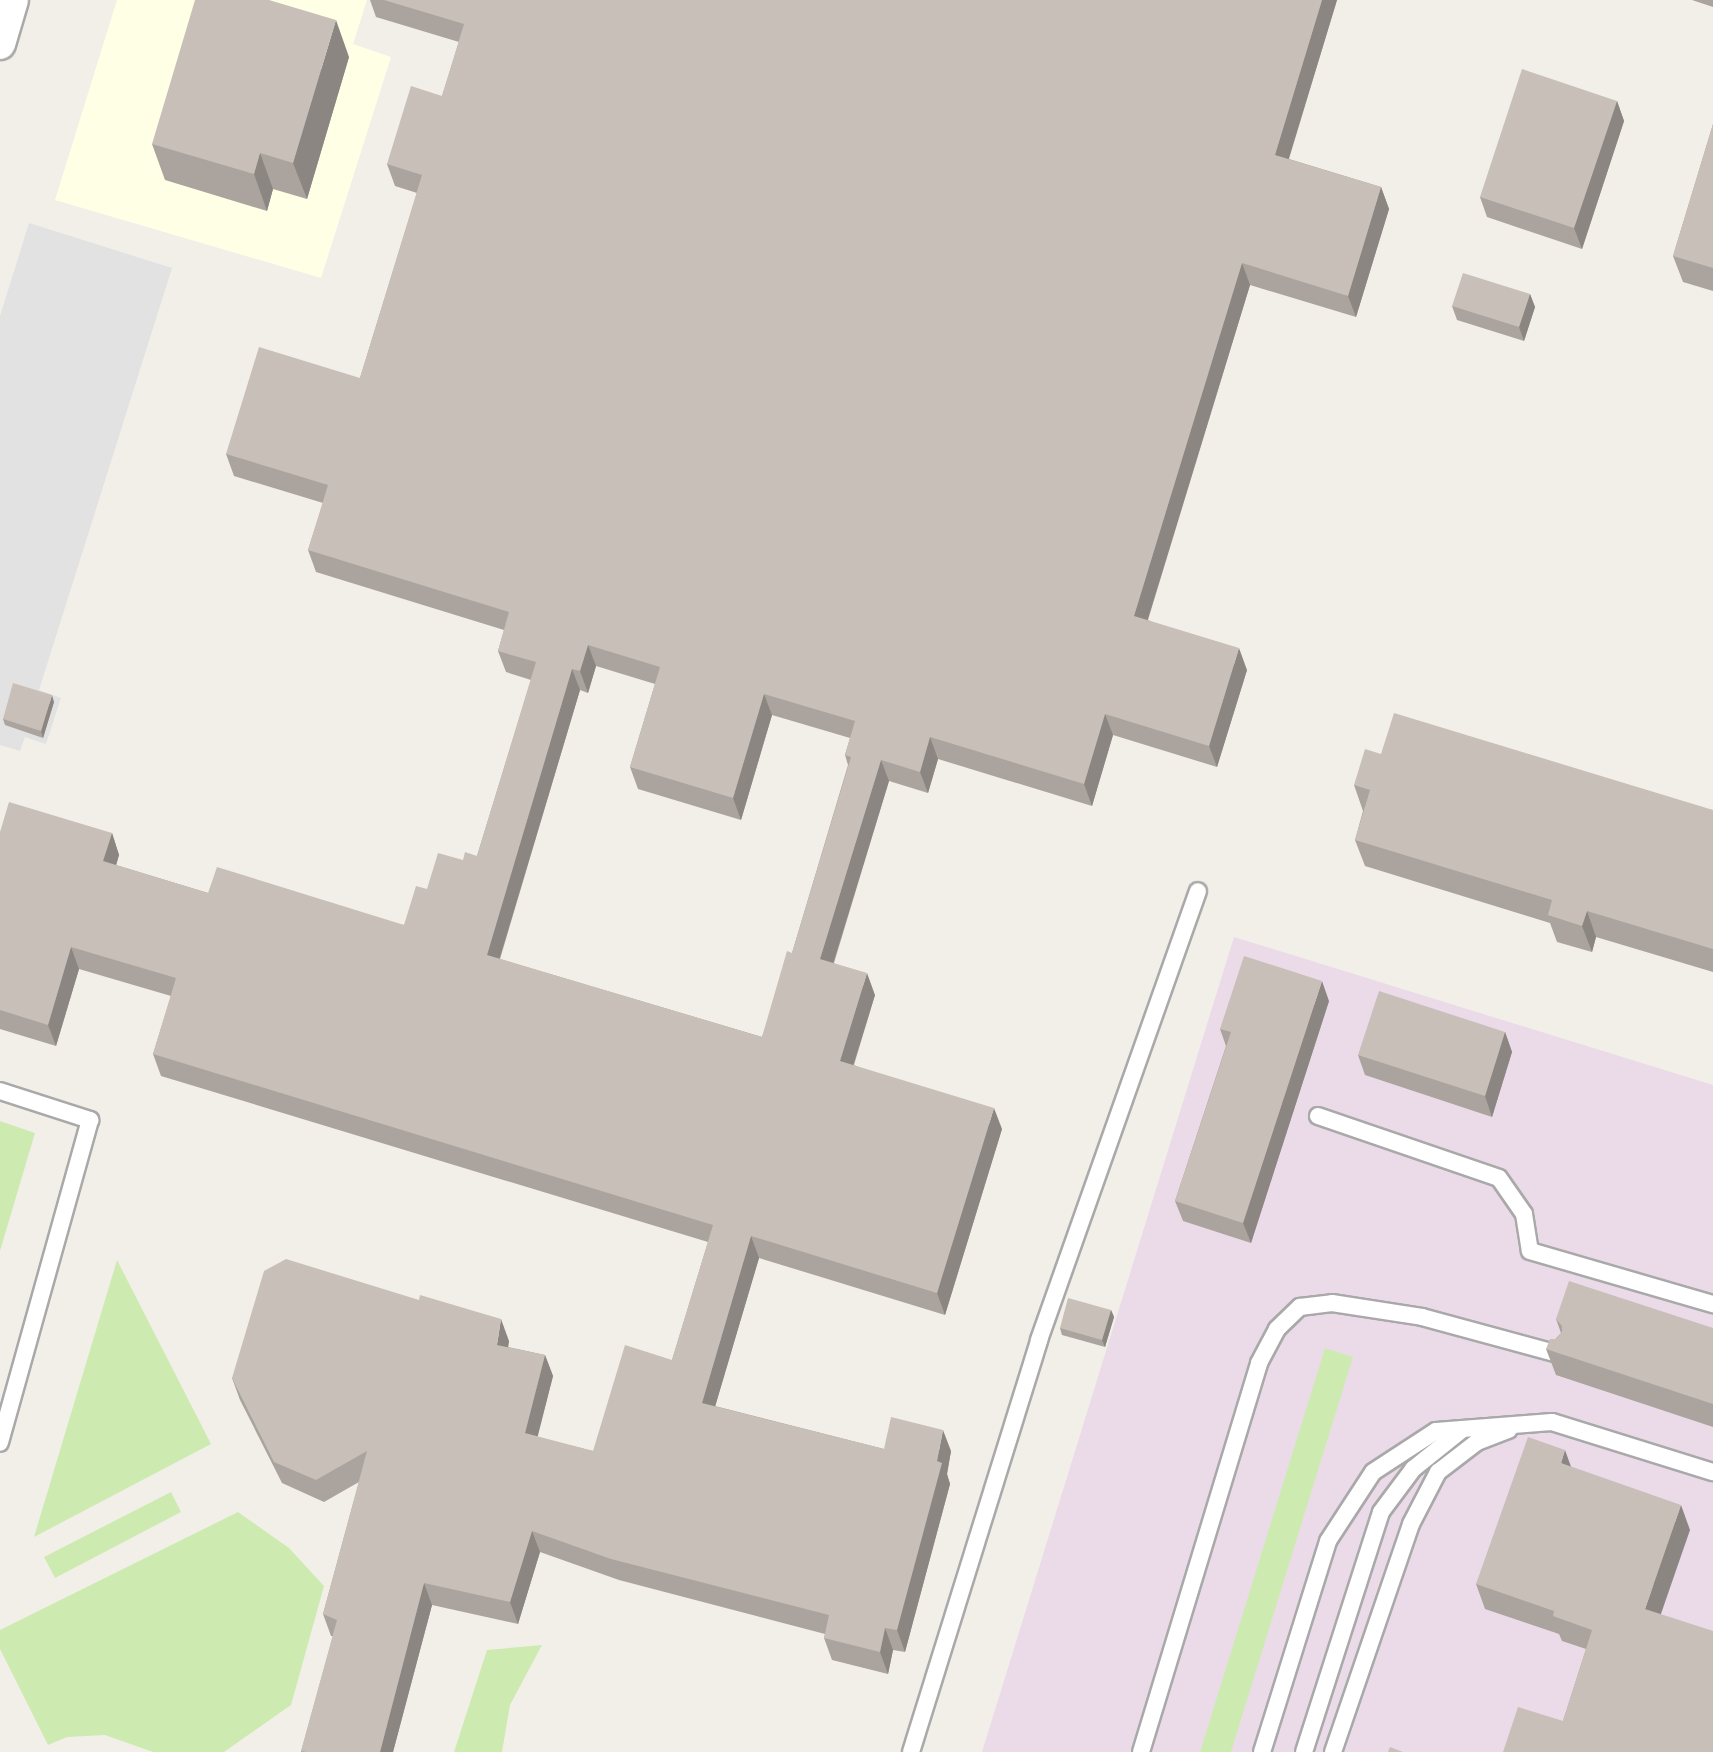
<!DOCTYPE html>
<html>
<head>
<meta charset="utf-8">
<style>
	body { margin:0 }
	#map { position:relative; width:1713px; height:1752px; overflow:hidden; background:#f2efe9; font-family:Overpass,sans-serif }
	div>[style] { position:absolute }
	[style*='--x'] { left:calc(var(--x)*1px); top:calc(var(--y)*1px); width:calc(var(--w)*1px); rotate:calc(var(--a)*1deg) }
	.industrial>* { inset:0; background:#ebdbe8 }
	.education>* { inset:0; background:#ffffe5 }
	.grass>* { inset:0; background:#cdebb0 }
	.parking>* { inset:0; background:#e2e2e2 }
	.roads { filter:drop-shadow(2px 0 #a9a9a9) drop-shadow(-2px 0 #a9a9a9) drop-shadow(0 2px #a9a9a9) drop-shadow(0 -2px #a9a9a9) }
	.service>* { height:16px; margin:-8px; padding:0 8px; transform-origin:8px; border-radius:8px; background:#fff }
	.minor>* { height:30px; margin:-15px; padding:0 15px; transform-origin:15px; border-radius:15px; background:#fff }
	.wall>* { inset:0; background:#aba49e }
	.shaded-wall>* { inset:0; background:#8b8681 }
	.building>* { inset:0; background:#c7bfb8 }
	span { translate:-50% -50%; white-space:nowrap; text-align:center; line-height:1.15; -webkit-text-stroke:7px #fff; paint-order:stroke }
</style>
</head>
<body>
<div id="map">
	<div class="industrial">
		<div style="clip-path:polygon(1234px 937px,1713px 1085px,1713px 1752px,982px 1752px)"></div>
	</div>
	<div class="education">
		<div style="clip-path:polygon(117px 0,367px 0,353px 44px,391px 57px,321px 278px,55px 200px)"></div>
	</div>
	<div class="grass">
		<div style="clip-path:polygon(0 1121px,35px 1133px,0 1251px)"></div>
		<div style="clip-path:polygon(117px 1260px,211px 1444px,34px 1537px)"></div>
		<div style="clip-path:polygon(1325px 1348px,1353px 1357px,1231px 1752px,1200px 1752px)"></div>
		<div style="clip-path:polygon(171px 1492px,181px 1512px,55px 1578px,44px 1557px)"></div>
		<div style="clip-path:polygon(238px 1512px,289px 1548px,324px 1586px,291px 1705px,224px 1752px,153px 1752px,105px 1735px,67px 1737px,48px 1745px,0 1649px,0 1630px)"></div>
		<div style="clip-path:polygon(542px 1645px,510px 1705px,502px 1752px,454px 1752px,487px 1650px)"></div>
	</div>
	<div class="parking">
		<div style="clip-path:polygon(29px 223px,172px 268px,39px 690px,61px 698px,46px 744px,25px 737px,20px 751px,0 745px,0 316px)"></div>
	</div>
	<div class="roads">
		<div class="service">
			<div style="--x:0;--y:1091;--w:95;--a:17.9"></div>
			<div style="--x:90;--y:1120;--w:335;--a:105.6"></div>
			<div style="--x:1318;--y:1116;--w:191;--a:18.9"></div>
			<div style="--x:1499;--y:1178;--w:44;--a:55.2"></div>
			<div style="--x:1524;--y:1214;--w:37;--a:81"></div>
			<div style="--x:1530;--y:1251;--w:191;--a:16.2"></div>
			<div style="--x:911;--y:1752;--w:431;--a:-72.7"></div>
			<div style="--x:1039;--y:1340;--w:476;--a:-70.5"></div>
			<div style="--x:1141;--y:1752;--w:407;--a:-73.1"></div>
			<div style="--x:1259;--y:1363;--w:38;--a:-62"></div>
			<div style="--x:1277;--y:1329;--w:32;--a:-44"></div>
			<div style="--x:1300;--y:1307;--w:32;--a:-7"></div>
			<div style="--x:1332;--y:1303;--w:91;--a:8.8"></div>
			<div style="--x:1422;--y:1317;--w:145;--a:15.2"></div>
			<div style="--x:1262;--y:1752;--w:221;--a:-72.6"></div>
			<div style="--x:1328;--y:1541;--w:82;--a:-56.9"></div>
			<div style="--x:1373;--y:1472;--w:75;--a:-33.1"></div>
			<div style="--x:1436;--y:1431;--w:116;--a:-4.4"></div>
			<div style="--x:1552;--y:1422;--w:169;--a:17.3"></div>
			<div style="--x:1304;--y:1752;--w:252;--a:-72.2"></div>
			<div style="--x:1381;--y:1512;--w:54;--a:-53.3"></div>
			<div style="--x:1413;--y:1469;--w:64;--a:-38.7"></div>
			<div style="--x:1333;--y:1752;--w:241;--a:-71.1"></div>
			<div style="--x:1411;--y:1524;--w:59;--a:-62.6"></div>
			<div style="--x:1438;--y:1472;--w:49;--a:-37.6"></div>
			<div style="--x:1477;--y:1442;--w:34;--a:-21"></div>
		</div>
		<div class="minor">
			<div style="--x:0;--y:44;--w:46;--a:-73.5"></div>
		</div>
	</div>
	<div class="wall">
		<div style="clip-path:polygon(evenodd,370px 0,1337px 0,1289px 159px,1381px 187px,1389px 209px,1356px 317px,1250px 285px,1148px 620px,1247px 670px,1217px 767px,1113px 735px,1092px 806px,938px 759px,928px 793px,889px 781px,834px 963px,875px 995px,854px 1065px,1002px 1129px,945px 1315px,759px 1258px,715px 1406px,884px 1449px,951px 1451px,947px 1474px,950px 1484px,905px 1652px,893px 1650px,888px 1674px,832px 1660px,824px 1638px,825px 1634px,619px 1580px,540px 1552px,518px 1624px,432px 1605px,393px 1752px,301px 1752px,333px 1636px,331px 1636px,323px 1614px,359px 1482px,324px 1502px,282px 1483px,240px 1400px,232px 1378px,509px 1341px,508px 1347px,545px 1355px,553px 1376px,537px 1437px,593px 1451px,672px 1360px,708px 1242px,161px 1076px,153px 1054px,171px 996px,79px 969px,56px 1046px,0 1029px,0 832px,112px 833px,119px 855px,116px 865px,208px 893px,404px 925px,427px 889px,463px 860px,477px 856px,531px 680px,506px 672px,498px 651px,504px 630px,316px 572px,308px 550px,323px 503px,234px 476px,226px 454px,360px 378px,417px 193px,395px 186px,387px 164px,442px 96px,459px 42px,376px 17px,370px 0,596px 666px,655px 684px,630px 767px,638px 789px,741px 820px,772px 715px,850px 738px,845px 755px,848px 765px,792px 953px,762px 1037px,500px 959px,580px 690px,588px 693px,596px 666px)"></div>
		<div style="clip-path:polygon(1692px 0,1713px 0,1713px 7px)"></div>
		<div style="clip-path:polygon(349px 57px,307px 199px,273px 189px,267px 211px,165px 180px,152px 144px)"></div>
		<div style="clip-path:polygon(1617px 101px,1624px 121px,1582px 249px,1487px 217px,1480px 197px)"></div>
		<div style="clip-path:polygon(1713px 124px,1713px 291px,1683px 282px,1673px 256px)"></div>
		<div style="clip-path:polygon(1530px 294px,1535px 307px,1524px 341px,1457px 320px,1452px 306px)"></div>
		<div style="clip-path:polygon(54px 702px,43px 738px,5px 725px,3px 719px)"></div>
		<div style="clip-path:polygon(1381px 754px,1713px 810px,1713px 972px,1596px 937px,1592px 952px,1557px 942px,1550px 923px,1365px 866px,1355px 840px,1363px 811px,1354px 785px)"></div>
		<div style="clip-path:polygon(1329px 1001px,1251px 1243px,1183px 1221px,1175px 1201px,1226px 1046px,1220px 1029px)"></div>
		<div style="clip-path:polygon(1505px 1032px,1512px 1052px,1492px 1117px,1365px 1075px,1358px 1055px)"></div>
		<div style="clip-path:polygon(1111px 1310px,1114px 1317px,1105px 1347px,1062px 1335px,1060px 1328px)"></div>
		<div style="clip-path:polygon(1556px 1319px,1713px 1328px,1713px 1427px,1556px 1375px,1546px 1349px,1561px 1333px)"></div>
		<div style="clip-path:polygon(1572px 1467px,1690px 1530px,1563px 1721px,1586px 1649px,1562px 1641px,1559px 1634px,1485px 1609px,1476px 1584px)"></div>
	</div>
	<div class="shaded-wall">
		<div style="clip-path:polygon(1322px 0,1337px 0,1283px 177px,1275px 155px)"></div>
		<div style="clip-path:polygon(336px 20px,349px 57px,307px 199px,293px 163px)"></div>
		<div style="clip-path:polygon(1617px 101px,1624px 121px,1582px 249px,1574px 228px)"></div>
		<div style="clip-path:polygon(260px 153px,273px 189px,267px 211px,254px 174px)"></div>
		<div style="clip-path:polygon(1381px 187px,1389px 209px,1356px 317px,1348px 296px)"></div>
		<div style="clip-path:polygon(1242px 263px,1250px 285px,1142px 638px,1134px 616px)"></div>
		<div style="clip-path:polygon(1530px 294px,1535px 307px,1524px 341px,1519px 327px)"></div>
		<div style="clip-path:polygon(588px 645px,596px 666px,588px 693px,580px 671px)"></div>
		<div style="clip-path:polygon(1239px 648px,1247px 670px,1217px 767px,1209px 746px)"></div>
		<div style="clip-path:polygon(572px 669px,580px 690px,494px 977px,487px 955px)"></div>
		<div style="clip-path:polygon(764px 694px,772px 715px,741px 820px,733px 798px)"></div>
		<div style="clip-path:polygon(52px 695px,54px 702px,43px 738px,41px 731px)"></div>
		<div style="clip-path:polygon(1105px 714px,1113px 735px,1092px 806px,1084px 784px)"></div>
		<div style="clip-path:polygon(930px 737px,938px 759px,928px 793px,920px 772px)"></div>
		<div style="clip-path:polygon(881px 760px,889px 781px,828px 980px,820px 959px)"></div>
		<div style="clip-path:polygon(112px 833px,119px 855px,111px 883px,103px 861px)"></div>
		<div style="clip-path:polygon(1587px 911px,1596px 937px,1592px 952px,1582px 926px)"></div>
		<div style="clip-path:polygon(71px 947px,79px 969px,56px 1046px,48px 1025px)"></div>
		<div style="clip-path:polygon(867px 973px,875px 995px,848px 1082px,840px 1061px)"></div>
		<div style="clip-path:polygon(1322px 981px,1329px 1001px,1251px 1243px,1243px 1223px)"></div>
		<div style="clip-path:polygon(1505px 1032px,1512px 1052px,1492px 1117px,1485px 1096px)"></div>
		<div style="clip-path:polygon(994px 1108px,1002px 1129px,945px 1315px,937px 1293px)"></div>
		<div style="clip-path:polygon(751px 1236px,759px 1258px,710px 1424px,702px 1403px)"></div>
		<div style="clip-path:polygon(1111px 1310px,1114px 1317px,1105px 1347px,1102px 1340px)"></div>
		<div style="clip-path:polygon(501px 1319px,509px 1341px,505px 1367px,497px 1345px)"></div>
		<div style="clip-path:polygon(545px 1355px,553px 1376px,533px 1455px,525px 1433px)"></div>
		<div style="clip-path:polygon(943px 1430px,951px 1451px,947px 1474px,950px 1484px,905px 1652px,897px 1630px,937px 1461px)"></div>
		<div style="clip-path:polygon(1565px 1450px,1574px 1475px,1561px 1463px)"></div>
		<div style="clip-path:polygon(1681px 1505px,1690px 1530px,1654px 1634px,1645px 1609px)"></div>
		<div style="clip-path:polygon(532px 1531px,540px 1552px,518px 1624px,510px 1602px)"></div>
		<div style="clip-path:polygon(424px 1583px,432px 1605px,393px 1752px,380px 1752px)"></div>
		<div style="clip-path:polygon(885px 1628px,893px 1650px,888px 1674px,880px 1652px)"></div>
	</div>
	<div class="building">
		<div style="clip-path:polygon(195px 0,269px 0,336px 20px,293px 163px,260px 153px,254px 174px,152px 144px)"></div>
		<div style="clip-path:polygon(evenodd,384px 0,1322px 0,1275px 155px,1381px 187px,1348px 296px,1242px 263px,1134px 616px,1239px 648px,1209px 746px,1105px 714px,1084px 784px,930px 737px,920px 772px,881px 760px,820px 959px,867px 973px,840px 1061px,994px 1108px,937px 1293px,751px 1236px,702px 1403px,884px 1449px,891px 1417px,943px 1430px,937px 1461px,942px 1463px,897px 1630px,885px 1628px,880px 1652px,824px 1638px,829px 1615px,611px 1559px,532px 1531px,510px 1602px,424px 1583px,380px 1752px,306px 1752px,301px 1751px,337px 1620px,323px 1614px,367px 1451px,316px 1480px,274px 1462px,232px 1378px,264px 1271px,286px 1259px,419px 1300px,420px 1295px,501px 1319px,497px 1345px,545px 1355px,525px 1433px,593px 1451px,625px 1345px,672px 1360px,713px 1225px,153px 1054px,176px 978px,71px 947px,48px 1025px,0 1010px,0 832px,9px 802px,112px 833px,103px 861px,208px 893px,217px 867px,404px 925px,416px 886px,427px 889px,438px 853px,463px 860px,465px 852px,477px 856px,536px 662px,498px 651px,509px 612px,308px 550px,328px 485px,226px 454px,259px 347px,360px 378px,422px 175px,387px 164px,411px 86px,442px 96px,464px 24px,384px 0,588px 645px,660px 667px,630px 767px,733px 798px,764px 694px,855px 721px,845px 755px,851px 757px,792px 953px,787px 951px,762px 1037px,487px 955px,572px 669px,580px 671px,588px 645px)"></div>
		<div style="clip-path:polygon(1522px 69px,1617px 101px,1574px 228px,1480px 197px)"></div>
		<div style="clip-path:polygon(1713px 124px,1713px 268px,1673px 256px)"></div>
		<div style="clip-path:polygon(1463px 273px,1530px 294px,1519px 327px,1452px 306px)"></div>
		<div style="clip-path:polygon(13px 683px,52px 695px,41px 731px,3px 719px)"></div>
		<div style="clip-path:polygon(1394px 713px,1713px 810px,1713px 949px,1587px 911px,1582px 926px,1548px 915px,1552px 900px,1355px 840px,1370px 790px,1354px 785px,1365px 749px,1381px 754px)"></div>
		<div style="clip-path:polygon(1244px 956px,1322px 981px,1243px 1223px,1175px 1201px,1231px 1032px,1220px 1029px)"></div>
		<div style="clip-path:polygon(1379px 991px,1505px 1032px,1485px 1096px,1358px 1055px)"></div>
		<div style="clip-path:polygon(1569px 1281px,1713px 1328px,1713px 1404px,1546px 1349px,1550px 1339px,1556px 1339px,1562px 1332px,1562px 1326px,1556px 1319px)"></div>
		<div style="clip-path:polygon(1068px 1298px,1111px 1310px,1102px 1340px,1060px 1328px)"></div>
		<div style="clip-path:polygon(1528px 1437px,1565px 1450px,1561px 1463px,1681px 1505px,1645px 1609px,1713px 1631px,1713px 1752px,1503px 1752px,1518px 1707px,1563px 1721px,1592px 1630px,1553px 1616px,1554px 1611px,1476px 1584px)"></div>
		<div style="clip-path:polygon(1390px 1747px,1403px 1752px,1388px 1752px)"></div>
	</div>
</div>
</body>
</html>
